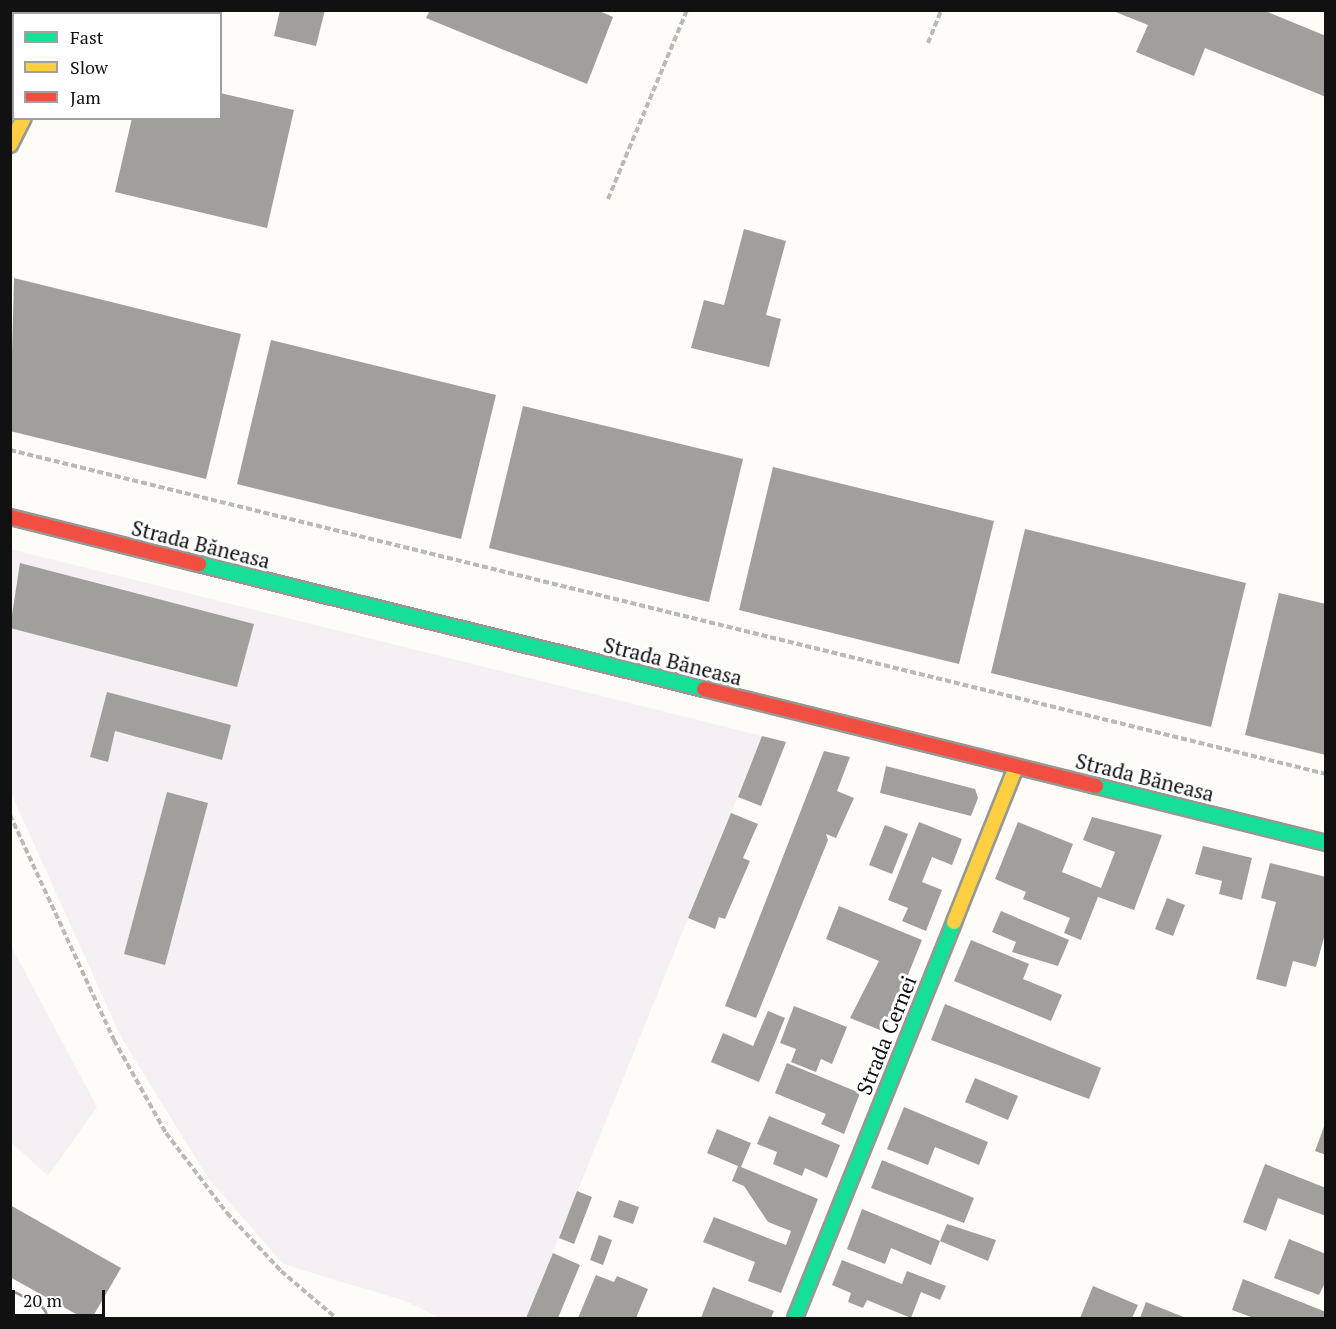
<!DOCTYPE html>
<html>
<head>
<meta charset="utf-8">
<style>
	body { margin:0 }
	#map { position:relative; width:1336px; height:1329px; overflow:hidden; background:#fdfcf7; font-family:"PT Serif",serif }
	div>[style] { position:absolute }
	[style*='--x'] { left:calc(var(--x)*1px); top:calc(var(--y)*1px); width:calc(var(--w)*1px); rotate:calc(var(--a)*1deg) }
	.industrial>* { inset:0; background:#f5f0f3 }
	.building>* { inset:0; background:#a19f9c }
	.path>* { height:4px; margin-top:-2px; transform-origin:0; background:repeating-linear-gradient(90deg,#b9b9b8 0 6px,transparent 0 9px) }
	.roads { filter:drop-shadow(2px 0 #979795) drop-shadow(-2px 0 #979795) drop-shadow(0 2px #979795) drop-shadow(0 -2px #979795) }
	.street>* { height:27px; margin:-13.5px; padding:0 13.5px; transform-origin:13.5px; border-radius:13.5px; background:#fffffe }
	.fast>* { height:14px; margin:-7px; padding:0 7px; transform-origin:7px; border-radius:7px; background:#16e098 }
	.slow>* { height:14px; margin:-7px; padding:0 7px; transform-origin:7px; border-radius:7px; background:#ffcf43 }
	.jam>* { height:14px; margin:-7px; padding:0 7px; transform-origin:7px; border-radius:7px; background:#f24e42 }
	span { translate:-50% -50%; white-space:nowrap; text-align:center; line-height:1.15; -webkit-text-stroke:6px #fff; paint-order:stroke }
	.street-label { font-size:21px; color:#111 }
	.frame { position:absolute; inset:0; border:12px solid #111; pointer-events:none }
	.legend { position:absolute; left:12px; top:12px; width:210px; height:108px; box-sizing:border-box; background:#fff; border:2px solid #a0a0a0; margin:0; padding:8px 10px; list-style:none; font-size:18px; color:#111 }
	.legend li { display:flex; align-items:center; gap:12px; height:30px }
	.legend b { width:30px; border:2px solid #a0a0a0 }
	.scale { position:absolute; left:12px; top:1290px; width:93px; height:27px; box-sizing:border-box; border:3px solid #111; border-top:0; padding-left:8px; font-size:18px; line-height:21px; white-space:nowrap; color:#111; -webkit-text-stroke:4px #fff; paint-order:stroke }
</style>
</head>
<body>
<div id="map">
	<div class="industrial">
		<div style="clip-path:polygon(10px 549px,762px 736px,526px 1318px,440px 1318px,405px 1301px,283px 1264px,208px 1178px,121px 1037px,11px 793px)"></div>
		<div style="clip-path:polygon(10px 944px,97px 1107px,48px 1176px,11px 1142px)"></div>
	</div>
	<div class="building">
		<div style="clip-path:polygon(280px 10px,325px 10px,316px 46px,274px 36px)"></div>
		<div style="clip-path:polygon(430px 10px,597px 10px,613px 17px,587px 84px,426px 18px)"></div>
		<div style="clip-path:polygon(1263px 10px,1326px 36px,1326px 97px,1205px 48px,1194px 76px,1136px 52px,1148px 25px,1113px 11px)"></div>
		<div style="clip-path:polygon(220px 93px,294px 110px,267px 228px,115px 192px,132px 118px,220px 118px)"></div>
		<div style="clip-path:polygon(744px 229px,786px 241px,766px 315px,781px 319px,769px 367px,691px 348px,704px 300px,724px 305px)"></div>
		<div style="clip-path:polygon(14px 278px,241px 334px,206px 479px,10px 431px)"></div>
		<div style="clip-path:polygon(271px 340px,496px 395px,461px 539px,237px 484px)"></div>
		<div style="clip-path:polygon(523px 406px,743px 459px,709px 602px,489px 548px)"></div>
		<div style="clip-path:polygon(773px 467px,994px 521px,959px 664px,739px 610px)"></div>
		<div style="clip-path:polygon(1025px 529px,1246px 583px,1211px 727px,991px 673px)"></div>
		<div style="clip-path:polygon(20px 563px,254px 624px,237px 687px,10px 628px)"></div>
		<div style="clip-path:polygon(1279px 593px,1326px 604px,1326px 755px,1245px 735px)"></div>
		<div style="clip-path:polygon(107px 692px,231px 725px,222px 760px,115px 731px,108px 762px,90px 757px)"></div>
		<div style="clip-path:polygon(762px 736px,786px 742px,761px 806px,738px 797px)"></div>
		<div style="clip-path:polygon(824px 751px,850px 757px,837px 791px,854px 798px,836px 838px,826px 834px,828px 840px,756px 1018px,725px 1006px)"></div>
		<div style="clip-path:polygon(886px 766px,975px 789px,978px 798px,971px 816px,880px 793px)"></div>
		<div style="clip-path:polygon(167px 792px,208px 803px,165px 965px,124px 954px)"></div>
		<div style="clip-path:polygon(731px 813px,758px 824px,743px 858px,750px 861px,725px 919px,719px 917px,715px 929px,688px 918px)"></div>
		<div style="clip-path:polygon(1092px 817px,1162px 835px,1134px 910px,1098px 897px,1081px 940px,1064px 933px,1070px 918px,1023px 899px,1026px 892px,995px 879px,1018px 822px,1073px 844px,1062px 872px,1101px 888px,1115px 852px,1083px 840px)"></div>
		<div style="clip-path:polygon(919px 822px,962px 839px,952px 865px,932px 857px,922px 882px,942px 890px,926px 931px,902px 921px,908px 908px,888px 900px)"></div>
		<div style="clip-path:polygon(885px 825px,908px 834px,892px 874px,869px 865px)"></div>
		<div style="clip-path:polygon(1203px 846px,1252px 858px,1242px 900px,1219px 894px,1222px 881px,1195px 874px)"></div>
		<div style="clip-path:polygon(1270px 863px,1326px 877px,1326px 930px,1316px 967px,1293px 961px,1286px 987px,1256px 979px,1276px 902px,1261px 898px)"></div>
		<div style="clip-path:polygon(1167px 898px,1185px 905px,1173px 936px,1155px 929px)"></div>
		<div style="clip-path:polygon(839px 906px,922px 940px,885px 1032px,850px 1018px,879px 961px,826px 939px)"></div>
		<div style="clip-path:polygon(1001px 911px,1069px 940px,1058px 966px,1012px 952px,1016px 942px,992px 932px)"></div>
		<div style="clip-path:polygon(971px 940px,1029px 964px,1023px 979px,1062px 995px,1051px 1021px,954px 981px)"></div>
		<div style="clip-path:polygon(945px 1004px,1101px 1068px,1089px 1099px,931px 1040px)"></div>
		<div style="clip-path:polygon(794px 1006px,847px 1027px,832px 1064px,821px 1059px,816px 1072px,791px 1062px,796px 1049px,780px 1043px)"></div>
		<div style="clip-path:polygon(768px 1011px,785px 1018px,759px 1082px,711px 1062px,723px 1033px,753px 1046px)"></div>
		<div style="clip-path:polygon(787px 1063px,860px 1093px,844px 1134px,821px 1124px,826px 1114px,775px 1093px)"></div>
		<div style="clip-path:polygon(975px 1078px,1018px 1096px,1008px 1120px,965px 1102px)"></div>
		<div style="clip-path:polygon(904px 1107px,988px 1142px,979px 1165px,935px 1147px,928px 1165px,887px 1149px)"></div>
		<div style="clip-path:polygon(769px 1116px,840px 1145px,827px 1178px,805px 1168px,802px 1176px,773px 1164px,777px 1152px,757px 1144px)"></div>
		<div style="clip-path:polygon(1325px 1124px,1326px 1124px,1326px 1155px,1315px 1151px)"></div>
		<div style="clip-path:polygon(717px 1129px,751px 1143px,741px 1167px,818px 1199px,781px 1293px,748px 1281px,755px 1262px,703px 1242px,714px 1217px,786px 1245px,791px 1231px,768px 1222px,744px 1186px,732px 1181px,738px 1166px,707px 1153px)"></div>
		<div style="clip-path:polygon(882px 1160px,974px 1198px,964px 1223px,871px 1188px)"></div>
		<div style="clip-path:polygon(1265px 1164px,1326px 1188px,1326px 1216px,1278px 1198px,1266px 1231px,1243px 1222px)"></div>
		<div style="clip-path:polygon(577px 1191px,592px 1197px,574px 1244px,559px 1238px)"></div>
		<div style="clip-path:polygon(619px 1200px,639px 1207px,633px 1224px,613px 1217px)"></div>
		<div style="clip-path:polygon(10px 1205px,121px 1268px,92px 1318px,83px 1318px,10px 1277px)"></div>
		<div style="clip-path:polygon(862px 1209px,940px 1241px,931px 1265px,891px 1248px,885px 1264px,847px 1249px)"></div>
		<div style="clip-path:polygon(947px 1224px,996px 1240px,988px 1261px,940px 1241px)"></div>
		<div style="clip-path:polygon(599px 1235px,612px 1240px,603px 1265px,590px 1260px)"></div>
		<div style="clip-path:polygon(1289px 1239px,1326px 1254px,1326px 1281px,1319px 1295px,1274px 1278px)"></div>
		<div style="clip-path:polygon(553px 1253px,580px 1265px,558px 1318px,526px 1318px)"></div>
		<div style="clip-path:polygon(842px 1260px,902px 1284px,907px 1271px,946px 1286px,940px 1300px,921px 1292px,911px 1318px,867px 1300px,863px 1308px,848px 1302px,851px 1293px,832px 1285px)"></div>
		<div style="clip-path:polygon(596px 1275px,614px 1282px,617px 1276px,648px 1289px,636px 1318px,578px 1318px)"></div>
		<div style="clip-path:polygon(1243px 1279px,1326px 1312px,1326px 1318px,1254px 1318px,1232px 1310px)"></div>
		<div style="clip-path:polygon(1093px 1286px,1138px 1305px,1132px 1318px,1080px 1318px)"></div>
		<div style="clip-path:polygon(713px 1287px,774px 1311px,771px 1318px,701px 1318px)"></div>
		<div style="clip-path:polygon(1146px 1302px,1186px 1318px,1140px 1318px)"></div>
	</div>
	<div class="path">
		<div style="--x:164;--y:14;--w:4;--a:-63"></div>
		<div style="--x:928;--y:43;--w:35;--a:-68"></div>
		<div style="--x:608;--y:199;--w:205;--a:-67.3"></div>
		<div style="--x:10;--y:450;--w:1355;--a:13.83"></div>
		<div style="--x:10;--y:815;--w:248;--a:65.2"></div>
		<div style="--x:114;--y:1040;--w:107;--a:60.8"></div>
		<div style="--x:166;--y:1133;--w:101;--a:52.7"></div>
		<div style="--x:227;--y:1213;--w:79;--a:47"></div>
		<div style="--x:281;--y:1271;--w:72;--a:40.5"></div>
	</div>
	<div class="roads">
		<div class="street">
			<div style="--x:10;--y:1306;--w:25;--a:29"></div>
		</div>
		<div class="fast">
			<div style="--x:199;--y:564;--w:520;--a:13.9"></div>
			<div style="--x:1096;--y:786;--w:237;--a:13.9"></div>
			<div style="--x:795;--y:1318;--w:427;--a:-68.1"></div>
		</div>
		<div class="slow">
			<div style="--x:10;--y:145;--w:30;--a:-63"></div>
			<div style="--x:954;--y:922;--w:167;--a:-68.2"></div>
		</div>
		<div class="jam">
			<div style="--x:75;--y:14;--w:4;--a:-76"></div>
			<div style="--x:10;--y:517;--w:195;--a:14"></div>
			<div style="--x:704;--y:689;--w:404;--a:13.9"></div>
		</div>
	</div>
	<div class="street-label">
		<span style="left:201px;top:544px;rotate:14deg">Strada Băneasa</span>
		<span style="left:673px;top:661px;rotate:14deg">Strada Băneasa</span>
		<span style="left:1145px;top:777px;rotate:14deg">Strada Băneasa</span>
		<span style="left:886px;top:1035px;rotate:-68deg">Strada Cernei</span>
	</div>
	<div class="frame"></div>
	<ul class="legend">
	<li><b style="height:8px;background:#16e098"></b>Fast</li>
	<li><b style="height:8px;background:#ffcf43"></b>Slow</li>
	<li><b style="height:8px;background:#f24e42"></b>Jam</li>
	</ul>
	<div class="scale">20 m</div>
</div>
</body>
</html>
